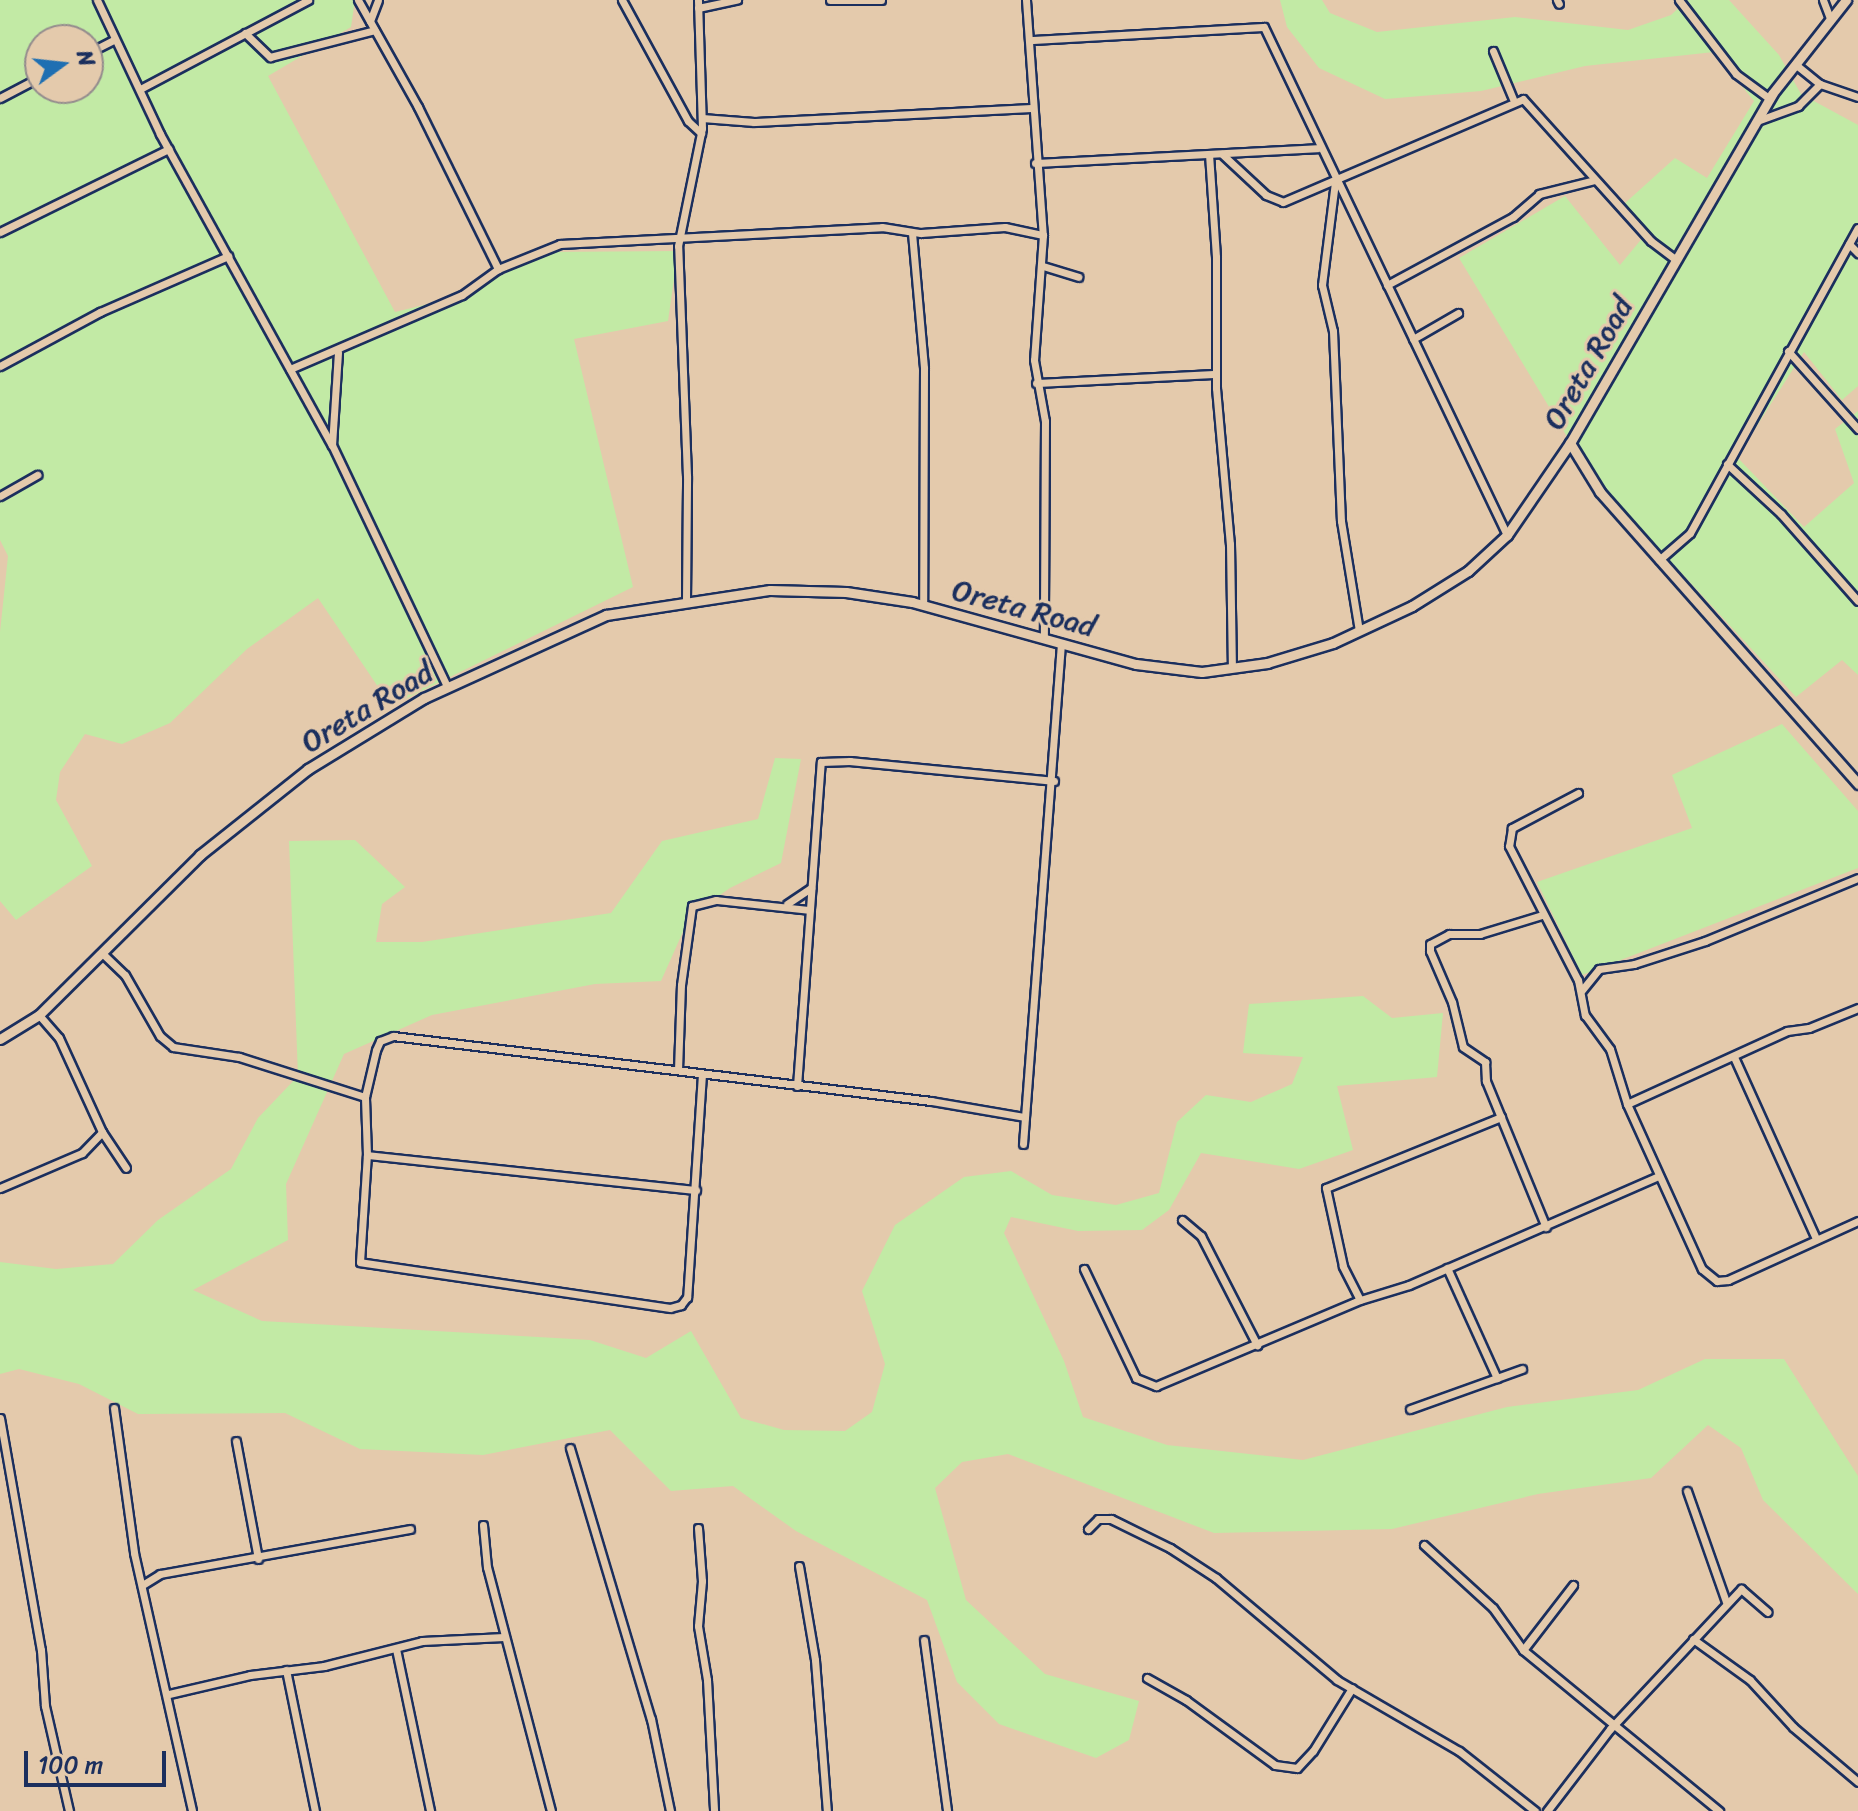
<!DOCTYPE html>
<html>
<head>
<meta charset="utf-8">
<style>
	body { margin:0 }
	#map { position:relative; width:1858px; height:1811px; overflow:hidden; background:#e4caac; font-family:Sriracha,sans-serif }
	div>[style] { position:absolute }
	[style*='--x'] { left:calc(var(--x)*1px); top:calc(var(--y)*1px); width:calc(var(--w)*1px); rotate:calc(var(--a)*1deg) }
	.green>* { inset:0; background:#c2eaa5 }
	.roads { filter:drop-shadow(2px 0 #1b2f5e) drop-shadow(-2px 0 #1b2f5e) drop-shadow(0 2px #1b2f5e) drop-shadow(0 -2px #1b2f5e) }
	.minor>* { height:7px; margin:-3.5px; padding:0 3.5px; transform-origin:3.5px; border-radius:3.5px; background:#e4caac }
	.tertiary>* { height:9px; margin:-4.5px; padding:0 4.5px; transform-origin:4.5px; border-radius:4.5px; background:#e4caac }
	span { translate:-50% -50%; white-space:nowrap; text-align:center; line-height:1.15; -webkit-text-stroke:6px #e4caac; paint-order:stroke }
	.street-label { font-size:30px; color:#1b2f5e }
	.north { position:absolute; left:24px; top:24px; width:80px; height:80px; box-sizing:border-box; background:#e4caac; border:2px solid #948c8d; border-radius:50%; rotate:75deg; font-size:22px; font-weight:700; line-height:32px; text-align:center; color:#1b2f5e }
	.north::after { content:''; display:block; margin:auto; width:28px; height:36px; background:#1f6fb2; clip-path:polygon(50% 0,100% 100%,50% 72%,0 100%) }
	.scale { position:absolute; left:24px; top:1751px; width:142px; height:36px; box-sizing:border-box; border:4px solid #1b2f5e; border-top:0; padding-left:10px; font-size:24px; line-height:28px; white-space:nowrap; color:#1b2f5e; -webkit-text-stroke:6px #e4caac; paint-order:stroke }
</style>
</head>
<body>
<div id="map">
	<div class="green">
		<div style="clip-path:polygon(evenodd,0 0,355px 0,351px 27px,268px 76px,395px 312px,461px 296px,547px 252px,678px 251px,668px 321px,574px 339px,633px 587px,391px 706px,318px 598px,247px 649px,170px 723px,122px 744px,85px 734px,60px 772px,56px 800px,92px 866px,16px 920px,0 901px,0 632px,8px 556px,0 540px,0 0,40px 40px,88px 40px,88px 88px,40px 88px,40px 40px)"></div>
		<div style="clip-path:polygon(1280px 0,1322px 0,1330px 13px,1377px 32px,1515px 17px,1628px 30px,1671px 15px,1687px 0,1729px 0,1779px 55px,1801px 94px,1858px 125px,1858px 386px,1842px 400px,1804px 352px,1737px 457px,1804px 527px,1854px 483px,1835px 429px,1858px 411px,1858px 675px,1842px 660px,1796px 697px,1589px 473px,1459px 258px,1565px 196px,1620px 265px,1649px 230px,1624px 204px,1675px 158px,1707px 178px,1754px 101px,1714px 52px,1585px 66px,1481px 91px,1385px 99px,1319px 68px,1287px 27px)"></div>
		<div style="clip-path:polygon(1782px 724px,1858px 811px,1858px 868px,1582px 975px,1537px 882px,1692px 828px,1672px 775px)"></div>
		<div style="clip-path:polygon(775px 758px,801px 759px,781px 863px,730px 888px,690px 916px,661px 981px,595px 984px,432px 1015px,344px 1054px,286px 1184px,288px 1240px,193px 1290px,262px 1321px,590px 1340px,646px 1358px,691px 1331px,741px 1418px,784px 1430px,845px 1431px,872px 1412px,885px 1364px,862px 1291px,895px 1225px,964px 1177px,1011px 1171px,1052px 1195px,1116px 1205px,1159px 1193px,1177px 1122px,1206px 1095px,1251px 1102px,1292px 1084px,1303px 1057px,1243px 1053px,1249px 1004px,1363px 996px,1392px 1018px,1443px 1013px,1437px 1077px,1337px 1086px,1353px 1150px,1299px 1169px,1201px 1153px,1169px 1210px,1142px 1230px,1078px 1231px,1011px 1217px,1004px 1233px,1064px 1361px,1083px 1417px,1167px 1445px,1303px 1460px,1507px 1407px,1638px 1390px,1705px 1359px,1784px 1359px,1858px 1476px,1858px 1594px,1763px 1500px,1741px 1448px,1708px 1425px,1651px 1478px,1538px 1494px,1392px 1529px,1214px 1533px,1008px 1454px,962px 1462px,935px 1488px,966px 1600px,1045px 1674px,1139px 1701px,1129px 1740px,1096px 1758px,999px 1724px,957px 1682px,927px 1600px,796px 1531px,733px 1486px,671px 1491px,610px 1430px,483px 1455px,360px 1449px,285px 1413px,138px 1414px,79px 1384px,19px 1369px,0 1374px,0 1262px,56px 1269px,113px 1264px,158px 1220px,231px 1169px,258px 1118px,298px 1076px,289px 841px,355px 840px,405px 887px,382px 904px,376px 942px,422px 942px,611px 913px,662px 841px,758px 819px)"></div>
	</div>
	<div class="roads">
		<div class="minor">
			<div style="--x:97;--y:0;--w:148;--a:64.8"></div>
			<div style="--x:160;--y:134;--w:355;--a:61.1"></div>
			<div style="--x:332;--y:445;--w:267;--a:64.5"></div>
			<div style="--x:358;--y:0;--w:123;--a:60.7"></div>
			<div style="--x:418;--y:107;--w:181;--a:63.7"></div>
			<div style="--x:622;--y:0;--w:138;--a:61.4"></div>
			<div style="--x:688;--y:121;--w:18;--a:43"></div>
			<div style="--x:830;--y:0;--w:51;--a:0"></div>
			<div style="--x:1026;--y:0;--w:236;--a:85.9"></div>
			<div style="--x:1043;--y:235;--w:125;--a:94.1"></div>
			<div style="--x:1034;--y:360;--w:62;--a:79.8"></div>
			<div style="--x:1045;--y:421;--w:217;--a:90.3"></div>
			<div style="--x:1557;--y:0;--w:4;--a:63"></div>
			<div style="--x:1679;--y:0;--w:93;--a:52.4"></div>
			<div style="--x:1736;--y:74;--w:42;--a:36.3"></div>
			<div style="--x:1823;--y:0;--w:19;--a:69"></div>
			<div style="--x:698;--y:8;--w:40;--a:-12"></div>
			<div style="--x:370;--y:21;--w:22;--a:-69"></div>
			<div style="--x:245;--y:33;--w:35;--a:44"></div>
			<div style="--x:270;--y:57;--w:108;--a:-14.4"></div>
			<div style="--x:1032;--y:40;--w:232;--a:-3.2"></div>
			<div style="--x:1264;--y:27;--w:563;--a:64.44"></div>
			<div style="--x:1493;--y:51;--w:52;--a:67.4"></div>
			<div style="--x:88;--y:53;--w:30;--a:-27"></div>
			<div style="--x:1795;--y:64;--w:32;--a:39"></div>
			<div style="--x:1820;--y:84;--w:40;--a:18.9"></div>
			<div style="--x:142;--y:88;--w:188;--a:-27.9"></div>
			<div style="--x:0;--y:98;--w:45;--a:-27.7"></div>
			<div style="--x:702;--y:118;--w:52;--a:4.4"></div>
			<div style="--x:754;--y:122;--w:279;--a:-2.9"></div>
			<div style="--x:1757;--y:121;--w:44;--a:-20.1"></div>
			<div style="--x:1798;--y:106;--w:31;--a:-45"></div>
			<div style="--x:1209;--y:154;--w:103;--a:86.1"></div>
			<div style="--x:1216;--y:257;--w:131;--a:90"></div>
			<div style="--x:1216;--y:388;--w:157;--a:84.9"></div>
			<div style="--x:1230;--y:544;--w:124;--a:89.1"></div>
			<div style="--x:1222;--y:154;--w:60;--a:43"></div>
			<div style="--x:1266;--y:195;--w:18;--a:22"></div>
			<div style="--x:1283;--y:202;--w:261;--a:-23.2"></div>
			<div style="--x:1523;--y:99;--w:191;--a:48"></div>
			<div style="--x:1651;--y:241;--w:31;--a:37"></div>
			<div style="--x:1035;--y:163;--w:283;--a:-3"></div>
			<div style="--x:1335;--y:182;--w:104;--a:97.2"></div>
			<div style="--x:1322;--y:285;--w:47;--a:76.6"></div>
			<div style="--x:1333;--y:331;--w:190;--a:87.6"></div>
			<div style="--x:1341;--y:521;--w:111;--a:80.7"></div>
			<div style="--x:0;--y:232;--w:188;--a:-26.2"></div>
			<div style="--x:912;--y:233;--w:136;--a:84.9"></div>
			<div style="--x:924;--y:368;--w:237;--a:90.2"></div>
			<div style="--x:1849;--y:244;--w:13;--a:45"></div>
			<div style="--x:1043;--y:266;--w:37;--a:17"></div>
			<div style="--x:1387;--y:285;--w:143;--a:-28.4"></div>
			<div style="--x:1513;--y:217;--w:35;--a:-41"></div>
			<div style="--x:1539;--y:194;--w:58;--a:-14"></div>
			<div style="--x:1413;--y:339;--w:52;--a:-30"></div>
			<div style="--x:1788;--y:351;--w:105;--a:48.1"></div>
			<div style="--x:0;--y:366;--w:114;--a:-28.4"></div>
			<div style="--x:100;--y:312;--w:140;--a:-23.6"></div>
			<div style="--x:290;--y:369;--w:187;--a:-23.3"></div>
			<div style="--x:462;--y:295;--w:44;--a:-35.8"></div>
			<div style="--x:498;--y:269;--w:67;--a:-22"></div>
			<div style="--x:560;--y:244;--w:322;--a:-3"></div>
			<div style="--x:882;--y:227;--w:39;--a:9"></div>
			<div style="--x:921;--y:233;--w:84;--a:-4.1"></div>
			<div style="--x:1005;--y:227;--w:39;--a:12"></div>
			<div style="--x:1036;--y:383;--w:179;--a:-2.9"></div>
			<div style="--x:332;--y:445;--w:93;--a:-86.3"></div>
			<div style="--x:1727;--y:464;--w:74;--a:42.8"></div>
			<div style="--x:1781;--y:514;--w:116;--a:48.5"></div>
			<div style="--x:0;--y:496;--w:43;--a:-29.6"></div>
			<div style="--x:1659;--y:560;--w:41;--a:-41.1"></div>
			<div style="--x:1690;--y:533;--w:348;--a:-61.2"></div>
			<div style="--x:686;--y:600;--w:124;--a:-89.5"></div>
			<div style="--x:687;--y:476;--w:230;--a:-92.2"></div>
			<div style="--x:678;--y:246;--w:120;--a:-78.5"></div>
			<div style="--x:702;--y:128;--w:128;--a:-91.8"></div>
			<div style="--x:1578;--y:793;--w:75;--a:152.1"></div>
			<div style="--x:1512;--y:828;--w:18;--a:99"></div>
			<div style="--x:1509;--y:846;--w:151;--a:62.8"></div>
			<div style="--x:1578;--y:980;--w:36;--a:79"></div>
			<div style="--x:1585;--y:1015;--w:42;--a:53.7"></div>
			<div style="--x:1610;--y:1049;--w:58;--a:72.8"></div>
			<div style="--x:1627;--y:1104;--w:181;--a:65.6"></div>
			<div style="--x:1702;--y:1269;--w:19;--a:39"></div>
			<div style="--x:1717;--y:1281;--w:11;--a:-5"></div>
			<div style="--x:1728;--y:1280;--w:143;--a:-24.4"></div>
			<div style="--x:787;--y:904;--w:29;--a:-34"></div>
			<div style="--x:1542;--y:915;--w:65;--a:163"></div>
			<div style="--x:1480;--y:934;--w:31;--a:180"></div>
			<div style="--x:1449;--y:934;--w:21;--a:152"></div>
			<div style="--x:1430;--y:944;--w:7;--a:90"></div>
			<div style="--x:1430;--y:951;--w:56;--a:66.7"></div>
			<div style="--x:1452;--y:1002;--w:46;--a:76.3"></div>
			<div style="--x:1463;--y:1047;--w:27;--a:34"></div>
			<div style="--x:1485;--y:1062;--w:19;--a:87"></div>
			<div style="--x:1486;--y:1081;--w:158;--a:67.7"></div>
			<div style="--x:103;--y:954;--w:30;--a:44"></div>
			<div style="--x:125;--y:975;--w:70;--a:60.2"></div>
			<div style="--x:160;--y:1036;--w:17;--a:40"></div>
			<div style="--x:173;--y:1047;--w:67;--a:8.6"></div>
			<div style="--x:239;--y:1057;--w:132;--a:17.6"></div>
			<div style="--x:1582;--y:990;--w:27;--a:-51"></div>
			<div style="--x:1599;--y:969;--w:35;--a:-8"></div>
			<div style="--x:1634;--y:964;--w:75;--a:-17.9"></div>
			<div style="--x:1705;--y:941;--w:165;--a:-22.4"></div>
			<div style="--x:39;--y:1015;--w:30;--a:49"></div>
			<div style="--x:59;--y:1038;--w:103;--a:65.4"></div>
			<div style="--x:102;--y:1132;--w:43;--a:56.3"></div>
			<div style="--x:1734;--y:1057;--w:200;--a:65.7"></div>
			<div style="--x:678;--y:1070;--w:85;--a:-88"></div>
			<div style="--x:681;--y:985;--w:80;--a:-82.1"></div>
			<div style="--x:692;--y:906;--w:25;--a:-14"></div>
			<div style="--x:716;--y:900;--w:94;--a:6.1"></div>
			<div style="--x:702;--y:1074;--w:224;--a:93.8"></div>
			<div style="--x:687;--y:1297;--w:10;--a:127"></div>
			<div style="--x:681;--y:1305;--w:11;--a:165"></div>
			<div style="--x:670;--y:1308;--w:313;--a:-171.6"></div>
			<div style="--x:360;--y:1262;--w:107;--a:-86.3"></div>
			<div style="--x:367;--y:1155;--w:58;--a:-92"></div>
			<div style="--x:365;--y:1097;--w:48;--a:-76.8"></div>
			<div style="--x:376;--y:1050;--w:10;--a:-66"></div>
			<div style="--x:380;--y:1041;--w:14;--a:-21"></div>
			<div style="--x:393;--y:1036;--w:542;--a:6.89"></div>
			<div style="--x:931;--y:1101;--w:95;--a:9.7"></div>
			<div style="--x:797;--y:1086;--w:325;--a:-85.8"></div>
			<div style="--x:821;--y:762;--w:29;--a:-2"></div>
			<div style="--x:850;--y:761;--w:205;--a:5.6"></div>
			<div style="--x:1627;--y:1104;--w:176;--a:-24.5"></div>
			<div style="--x:1787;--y:1031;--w:22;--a:-8"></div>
			<div style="--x:1809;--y:1028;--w:53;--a:-22.2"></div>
			<div style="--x:1023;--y:1144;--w:502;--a:-85.66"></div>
			<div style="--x:367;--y:1155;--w:331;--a:6.1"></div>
			<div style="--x:0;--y:1188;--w:89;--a:-23.1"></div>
			<div style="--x:82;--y:1153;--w:29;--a:-46"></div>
			<div style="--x:1182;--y:1220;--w:25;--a:40"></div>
			<div style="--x:1201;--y:1236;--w:123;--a:62.8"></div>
			<div style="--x:1447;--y:1268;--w:121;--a:65.6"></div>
			<div style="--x:1084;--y:1269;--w:121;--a:64.5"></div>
			<div style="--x:1136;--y:1378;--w:22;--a:22"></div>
			<div style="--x:1156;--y:1386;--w:218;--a:-22.9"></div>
			<div style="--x:1357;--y:1301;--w:54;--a:-17.1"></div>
			<div style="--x:1409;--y:1285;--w:272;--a:-23.6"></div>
			<div style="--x:1360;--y:1300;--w:38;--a:-117"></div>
			<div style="--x:1343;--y:1266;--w:80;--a:-102.3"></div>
			<div style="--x:1326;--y:1188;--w:189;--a:-22.1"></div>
			<div style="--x:114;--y:1408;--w:146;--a:82.1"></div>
			<div style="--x:134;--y:1553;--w:264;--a:77.3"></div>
			<div style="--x:1410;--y:1409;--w:119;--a:-19.7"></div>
			<div style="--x:0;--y:1418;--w:236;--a:80"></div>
			<div style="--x:41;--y:1650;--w:56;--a:85.9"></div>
			<div style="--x:45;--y:1706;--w:108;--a:77.1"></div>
			<div style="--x:236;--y:1441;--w:120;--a:79.4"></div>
			<div style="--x:570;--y:1448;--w:283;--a:73.4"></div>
			<div style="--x:651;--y:1719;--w:94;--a:78.3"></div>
			<div style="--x:1687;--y:1491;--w:118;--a:70.6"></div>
			<div style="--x:483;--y:1525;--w:42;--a:84.6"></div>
			<div style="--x:487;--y:1567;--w:252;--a:75.3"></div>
			<div style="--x:698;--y:1528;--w:53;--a:85.7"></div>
			<div style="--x:702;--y:1581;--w:45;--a:95.1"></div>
			<div style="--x:698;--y:1626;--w:55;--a:80.5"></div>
			<div style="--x:707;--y:1680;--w:131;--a:86.9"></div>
			<div style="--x:1088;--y:1529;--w:14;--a:-45"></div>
			<div style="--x:1098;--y:1519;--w:13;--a:0"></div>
			<div style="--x:1111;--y:1519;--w:66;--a:26.2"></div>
			<div style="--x:1170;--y:1548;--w:55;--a:33.1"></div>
			<div style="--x:1216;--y:1578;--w:158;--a:40.1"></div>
			<div style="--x:1337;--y:1680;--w:141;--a:30.2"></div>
			<div style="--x:1459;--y:1751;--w:97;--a:38.3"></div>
			<div style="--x:1424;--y:1545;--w:93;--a:42.4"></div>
			<div style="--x:1493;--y:1608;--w:52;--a:54.5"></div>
			<div style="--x:1523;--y:1650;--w:254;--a:39.4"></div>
			<div style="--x:799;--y:1566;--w:95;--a:80.3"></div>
			<div style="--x:815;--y:1660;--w:151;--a:85.5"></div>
			<div style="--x:144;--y:1584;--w:19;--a:-32"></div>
			<div style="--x:160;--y:1574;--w:254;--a:-10.2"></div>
			<div style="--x:1693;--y:1639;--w:70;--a:35.7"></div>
			<div style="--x:1750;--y:1680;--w:64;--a:47.5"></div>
			<div style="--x:1793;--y:1727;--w:85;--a:40.2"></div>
			<div style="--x:924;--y:1640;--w:173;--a:82.3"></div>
			<div style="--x:396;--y:1649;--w:166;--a:78.1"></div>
			<div style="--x:1523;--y:1650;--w:82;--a:-52.4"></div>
			<div style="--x:286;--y:1670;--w:144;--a:78.4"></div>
			<div style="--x:1147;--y:1678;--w:45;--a:29.4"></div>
			<div style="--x:1186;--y:1700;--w:110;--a:36.1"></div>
			<div style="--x:1275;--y:1765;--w:22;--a:8"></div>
			<div style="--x:1297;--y:1768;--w:23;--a:-47"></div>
			<div style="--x:1313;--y:1751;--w:74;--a:-58.2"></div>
			<div style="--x:169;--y:1694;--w:83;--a:-13.2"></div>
			<div style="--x:250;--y:1675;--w:75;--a:-6.9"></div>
			<div style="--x:324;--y:1666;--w:101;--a:-14.3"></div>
			<div style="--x:422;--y:1641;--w:82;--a:-2.8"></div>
			<div style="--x:1547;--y:1811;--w:103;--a:-52.5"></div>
			<div style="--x:1610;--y:1729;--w:192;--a:-46.9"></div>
			<div style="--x:1741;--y:1589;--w:35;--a:41"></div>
		</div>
		<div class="tertiary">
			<div style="--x:1570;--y:443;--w:57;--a:58.5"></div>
			<div style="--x:1600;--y:492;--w:390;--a:48.5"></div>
			<div style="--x:0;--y:1039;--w:46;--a:-31.6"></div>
			<div style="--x:39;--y:1015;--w:227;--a:-44.8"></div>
			<div style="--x:200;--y:855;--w:138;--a:-38.5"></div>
			<div style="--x:308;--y:769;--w:136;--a:-31.5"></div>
			<div style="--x:424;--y:698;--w:200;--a:-24.5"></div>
			<div style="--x:606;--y:615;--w:166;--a:-8.7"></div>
			<div style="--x:770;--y:590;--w:76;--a:1.5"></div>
			<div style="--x:846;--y:592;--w:67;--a:8.6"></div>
			<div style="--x:912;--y:602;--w:232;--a:15.5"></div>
			<div style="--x:1136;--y:664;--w:66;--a:6.9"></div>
			<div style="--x:1202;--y:672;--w:66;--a:-7.9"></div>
			<div style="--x:1267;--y:663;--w:69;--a:-16.9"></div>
			<div style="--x:1333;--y:643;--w:87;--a:-25.1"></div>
			<div style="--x:1412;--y:606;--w:66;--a:-32"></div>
			<div style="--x:1468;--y:571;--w:53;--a:-42.7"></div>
			<div style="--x:1507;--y:535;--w:112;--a:-55.6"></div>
			<div style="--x:1570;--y:443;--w:403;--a:-59.9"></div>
			<div style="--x:1772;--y:94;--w:120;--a:-51.8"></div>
		</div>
	</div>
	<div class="street-label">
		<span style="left:1588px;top:363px;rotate:-60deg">Oreta Road</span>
		<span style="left:1024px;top:608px;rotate:15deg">Oreta Road</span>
		<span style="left:367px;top:707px;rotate:-31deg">Oreta Road</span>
	</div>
	<div class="north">N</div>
	<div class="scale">100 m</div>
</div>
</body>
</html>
